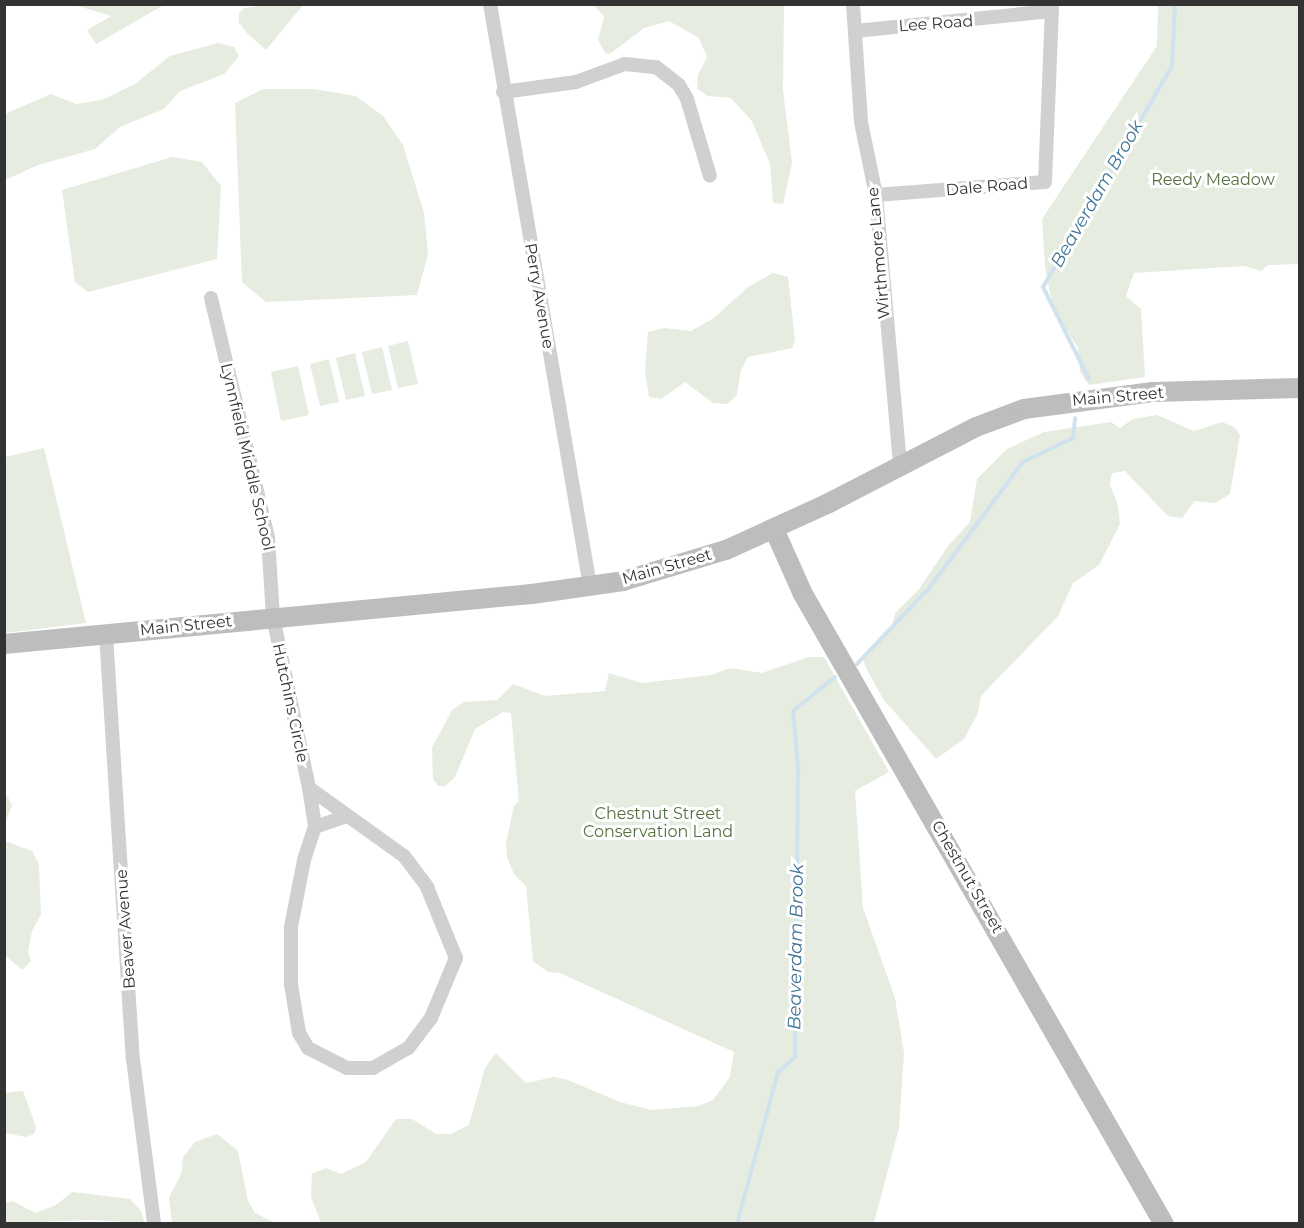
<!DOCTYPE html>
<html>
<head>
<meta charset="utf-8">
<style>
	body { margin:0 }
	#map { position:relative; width:1304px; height:1228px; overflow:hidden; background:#fff; font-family:Montserrat,sans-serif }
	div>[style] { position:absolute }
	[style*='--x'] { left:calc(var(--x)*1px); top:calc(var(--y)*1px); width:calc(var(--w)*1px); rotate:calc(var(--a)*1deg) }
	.green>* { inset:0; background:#e6ecdf }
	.stream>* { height:4px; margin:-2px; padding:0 2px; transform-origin:2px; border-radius:2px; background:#cfe2ee }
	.street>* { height:14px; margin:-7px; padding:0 7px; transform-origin:7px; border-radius:7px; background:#d0d0d0 }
	.secondary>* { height:20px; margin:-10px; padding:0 10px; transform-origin:10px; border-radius:10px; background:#bdbdbd }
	span { translate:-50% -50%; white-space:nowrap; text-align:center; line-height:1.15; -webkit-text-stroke:6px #fff; paint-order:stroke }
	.street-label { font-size:16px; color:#333 }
	.park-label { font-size:16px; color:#56703f }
	.water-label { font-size:18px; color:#3f7597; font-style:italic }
	.frame { position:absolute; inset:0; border:6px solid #333; pointer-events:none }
</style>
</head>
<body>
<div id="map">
	<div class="green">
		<div style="clip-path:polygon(75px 5px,164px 5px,96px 44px,87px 30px,111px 16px)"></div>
		<div style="clip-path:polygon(268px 5px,303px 5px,266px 50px,248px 34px,239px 23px,239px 14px,244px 8px)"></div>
		<div style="clip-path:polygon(594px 5px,784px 5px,783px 90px,792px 163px,783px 204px,773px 203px,770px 164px,752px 121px,731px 98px,708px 96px,697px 89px,698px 75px,707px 57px,699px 38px,669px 21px,644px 28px,610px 54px,605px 53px,598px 40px,604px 17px)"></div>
		<div style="clip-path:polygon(1158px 5px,1299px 5px,1299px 264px,1268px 265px,1261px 271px,1244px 266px,1134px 273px,1126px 296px,1141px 309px,1145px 377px,1089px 385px,1080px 372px,1078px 348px,1053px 309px,1045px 267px,1042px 219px,1157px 46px)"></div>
		<div style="clip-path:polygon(218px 43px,234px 47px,239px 56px,224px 74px,180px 91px,164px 109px,120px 127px,95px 149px,38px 165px,5px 180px,5px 115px,9px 112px,51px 94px,76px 104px,102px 100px,135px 84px,170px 56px)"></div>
		<div style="clip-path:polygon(263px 89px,313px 89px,356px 96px,383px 116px,403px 145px,424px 213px,428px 254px,417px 295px,266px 302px,242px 282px,235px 103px)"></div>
		<div style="clip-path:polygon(172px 157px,202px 162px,221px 186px,217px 259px,88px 292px,75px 282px,62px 190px)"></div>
		<div style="clip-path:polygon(773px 273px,788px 277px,795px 340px,792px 348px,748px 357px,741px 370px,737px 395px,727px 404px,713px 403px,685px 382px,661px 399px,649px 397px,645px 371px,648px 332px,664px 328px,691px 331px,714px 318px,748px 287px)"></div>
		<div style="clip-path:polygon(408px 341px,418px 384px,398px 388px,388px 346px)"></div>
		<div style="clip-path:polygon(382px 347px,392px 390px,372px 394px,362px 352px)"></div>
		<div style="clip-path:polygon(355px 353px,365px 396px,346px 400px,336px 358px)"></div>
		<div style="clip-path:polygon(329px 359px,339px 402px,320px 406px,310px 364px)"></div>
		<div style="clip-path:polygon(298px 366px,309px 415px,281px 421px,271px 372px)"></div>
		<div style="clip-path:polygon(1157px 415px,1194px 431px,1222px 422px,1234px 427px,1240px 435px,1230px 494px,1215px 503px,1195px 501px,1182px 518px,1168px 516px,1125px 471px,1112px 473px,1110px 484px,1118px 506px,1120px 524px,1099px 565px,1073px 583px,1058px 616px,981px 696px,978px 713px,964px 739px,936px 759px,883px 699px,865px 666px,863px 655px,892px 628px,895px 613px,919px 589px,948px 546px,970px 522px,977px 479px,1007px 449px,1044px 432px,1111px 422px,1120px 428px,1133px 419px)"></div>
		<div style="clip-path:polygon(44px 448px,86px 623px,5px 633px,5px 457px)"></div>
		<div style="clip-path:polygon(809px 657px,824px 657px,889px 772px,855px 791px,863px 908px,895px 998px,904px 1053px,899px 1128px,874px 1223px,321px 1223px,311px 1197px,312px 1174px,326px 1168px,341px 1174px,366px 1162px,396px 1119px,412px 1119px,436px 1134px,451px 1134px,469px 1125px,485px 1068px,496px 1053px,526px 1083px,554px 1077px,568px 1080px,620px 1102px,651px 1110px,699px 1106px,713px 1100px,730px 1077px,734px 1052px,560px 973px,548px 972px,533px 961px,526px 886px,514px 874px,507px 857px,506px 843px,514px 806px,519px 801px,511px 713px,503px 712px,475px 729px,455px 777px,445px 786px,438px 786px,433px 779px,432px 748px,452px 710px,464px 702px,497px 700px,513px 684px,545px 696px,605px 691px,609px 673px,641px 683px,712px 675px,730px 668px,762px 673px)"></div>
		<div style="clip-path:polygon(5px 792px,12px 805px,5px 824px)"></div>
		<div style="clip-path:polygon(5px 841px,32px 851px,39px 865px,41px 914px,32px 931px,28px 952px,31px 961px,22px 970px,5px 955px)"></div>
		<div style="clip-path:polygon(23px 1091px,36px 1127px,34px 1134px,26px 1137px,5px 1133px,5px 1093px)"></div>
		<div style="clip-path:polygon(217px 1134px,238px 1151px,248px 1201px,255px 1213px,275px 1223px,172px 1223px,169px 1198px,182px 1172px,183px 1157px,195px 1142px)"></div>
		<div style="clip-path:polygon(72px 1192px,130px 1199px,141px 1211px,145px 1223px,93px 1220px,5px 1223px,5px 1203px,13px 1201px,35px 1213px,56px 1205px)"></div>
	</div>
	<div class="stream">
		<div style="--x:1089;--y:379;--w:103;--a:-116.6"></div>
		<div style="--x:1043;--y:287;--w:256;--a:-59.7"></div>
		<div style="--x:1172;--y:66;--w:62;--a:-87.2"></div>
		<div style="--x:857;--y:664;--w:105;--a:-46.5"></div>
		<div style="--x:929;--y:588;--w:157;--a:-53.3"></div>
		<div style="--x:1023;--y:462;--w:55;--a:-25.6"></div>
		<div style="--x:1073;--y:438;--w:20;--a:-84"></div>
		<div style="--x:737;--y:1224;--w:157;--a:-74.9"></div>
		<div style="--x:778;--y:1072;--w:23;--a:-41"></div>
		<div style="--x:795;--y:1057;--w:291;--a:-89.4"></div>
		<div style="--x:798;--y:766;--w:55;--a:-95.2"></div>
		<div style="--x:793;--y:711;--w:54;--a:-39"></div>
	</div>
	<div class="street">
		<div style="--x:490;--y:4;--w:591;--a:80.25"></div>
		<div style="--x:853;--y:4;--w:118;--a:86.1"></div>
		<div style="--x:861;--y:122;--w:75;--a:78.4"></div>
		<div style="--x:876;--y:195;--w:272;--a:84.9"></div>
		<div style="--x:855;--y:31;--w:197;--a:-5.8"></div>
		<div style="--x:503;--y:92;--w:74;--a:-7.8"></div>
		<div style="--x:576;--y:82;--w:52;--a:-20.2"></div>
		<div style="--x:625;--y:64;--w:31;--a:6"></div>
		<div style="--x:656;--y:67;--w:29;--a:38"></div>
		<div style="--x:679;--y:85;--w:16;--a:60"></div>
		<div style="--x:687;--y:99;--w:80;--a:73.4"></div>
		<div style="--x:876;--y:195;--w:169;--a:-4.4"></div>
		<div style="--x:1045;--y:182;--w:178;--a:-87.7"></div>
		<div style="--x:211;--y:298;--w:246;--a:76.6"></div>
		<div style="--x:268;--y:537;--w:80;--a:86.4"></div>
		<div style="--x:273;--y:617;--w:175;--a:78.1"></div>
		<div style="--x:309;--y:788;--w:117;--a:35.6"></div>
		<div style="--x:404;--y:856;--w:39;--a:53"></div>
		<div style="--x:427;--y:887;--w:77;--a:67.8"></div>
		<div style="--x:456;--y:958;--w:65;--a:112.6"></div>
		<div style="--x:431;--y:1018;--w:38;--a:127"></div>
		<div style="--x:408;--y:1048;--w:40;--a:150.3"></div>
		<div style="--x:373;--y:1068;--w:26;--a:180"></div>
		<div style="--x:347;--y:1068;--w:44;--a:-152.9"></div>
		<div style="--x:308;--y:1048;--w:17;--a:-121"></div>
		<div style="--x:299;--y:1033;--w:50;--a:-99.3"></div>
		<div style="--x:291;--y:984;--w:57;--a:-90"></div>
		<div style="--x:291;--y:927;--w:68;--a:-79"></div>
		<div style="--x:304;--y:860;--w:35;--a:-72"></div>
		<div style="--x:315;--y:827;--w:34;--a:-19"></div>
		<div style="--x:106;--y:634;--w:426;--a:86.4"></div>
		<div style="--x:133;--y:1059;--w:166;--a:82.7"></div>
		<div style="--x:309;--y:788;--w:39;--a:81"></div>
	</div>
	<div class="secondary">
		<div style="--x:774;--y:529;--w:71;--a:66"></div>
		<div style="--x:803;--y:594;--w:726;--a:60.19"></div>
		<div style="--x:4;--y:644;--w:530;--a:-5.41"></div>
		<div style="--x:532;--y:594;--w:92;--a:-8.1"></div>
		<div style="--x:623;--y:581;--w:108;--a:-16.8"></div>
		<div style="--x:726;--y:550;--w:111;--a:-24.5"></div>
		<div style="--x:827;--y:504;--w:168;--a:-27.3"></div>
		<div style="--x:976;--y:427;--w:51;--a:-20.6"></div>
		<div style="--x:1024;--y:409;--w:130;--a:-7.5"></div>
		<div style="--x:1153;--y:392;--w:147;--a:-1.6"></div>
	</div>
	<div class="street-label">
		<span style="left:936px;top:24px;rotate:-4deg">Lee Road</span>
		<span style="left:987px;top:187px;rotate:-5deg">Dale Road</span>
		<span style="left:879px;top:253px;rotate:-95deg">Wirthmore Lane</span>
		<span style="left:539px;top:296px;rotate:80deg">Perry Avenue</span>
		<span style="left:1118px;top:397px;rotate:-5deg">Main Street</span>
		<span style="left:247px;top:457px;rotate:77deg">Lynnfield Middle School</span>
		<span style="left:667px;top:567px;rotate:-16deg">Main Street</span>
		<span style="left:186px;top:626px;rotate:-6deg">Main Street</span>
		<span style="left:290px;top:703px;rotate:78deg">Hutchins Circle</span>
		<span style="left:967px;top:877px;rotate:60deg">Chestnut Street</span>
		<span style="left:126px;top:929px;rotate:-94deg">Beaver Avenue</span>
	</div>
	<div class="park-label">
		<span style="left:1213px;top:180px">Reedy Meadow</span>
		<span style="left:658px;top:823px">Chestnut Street<br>Conservation Land</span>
	</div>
	<div class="water-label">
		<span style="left:1097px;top:194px;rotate:-60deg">Beaverdam Brook</span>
		<span style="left:796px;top:947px;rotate:-89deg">Beaverdam Brook</span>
	</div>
	<div class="frame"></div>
</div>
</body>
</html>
